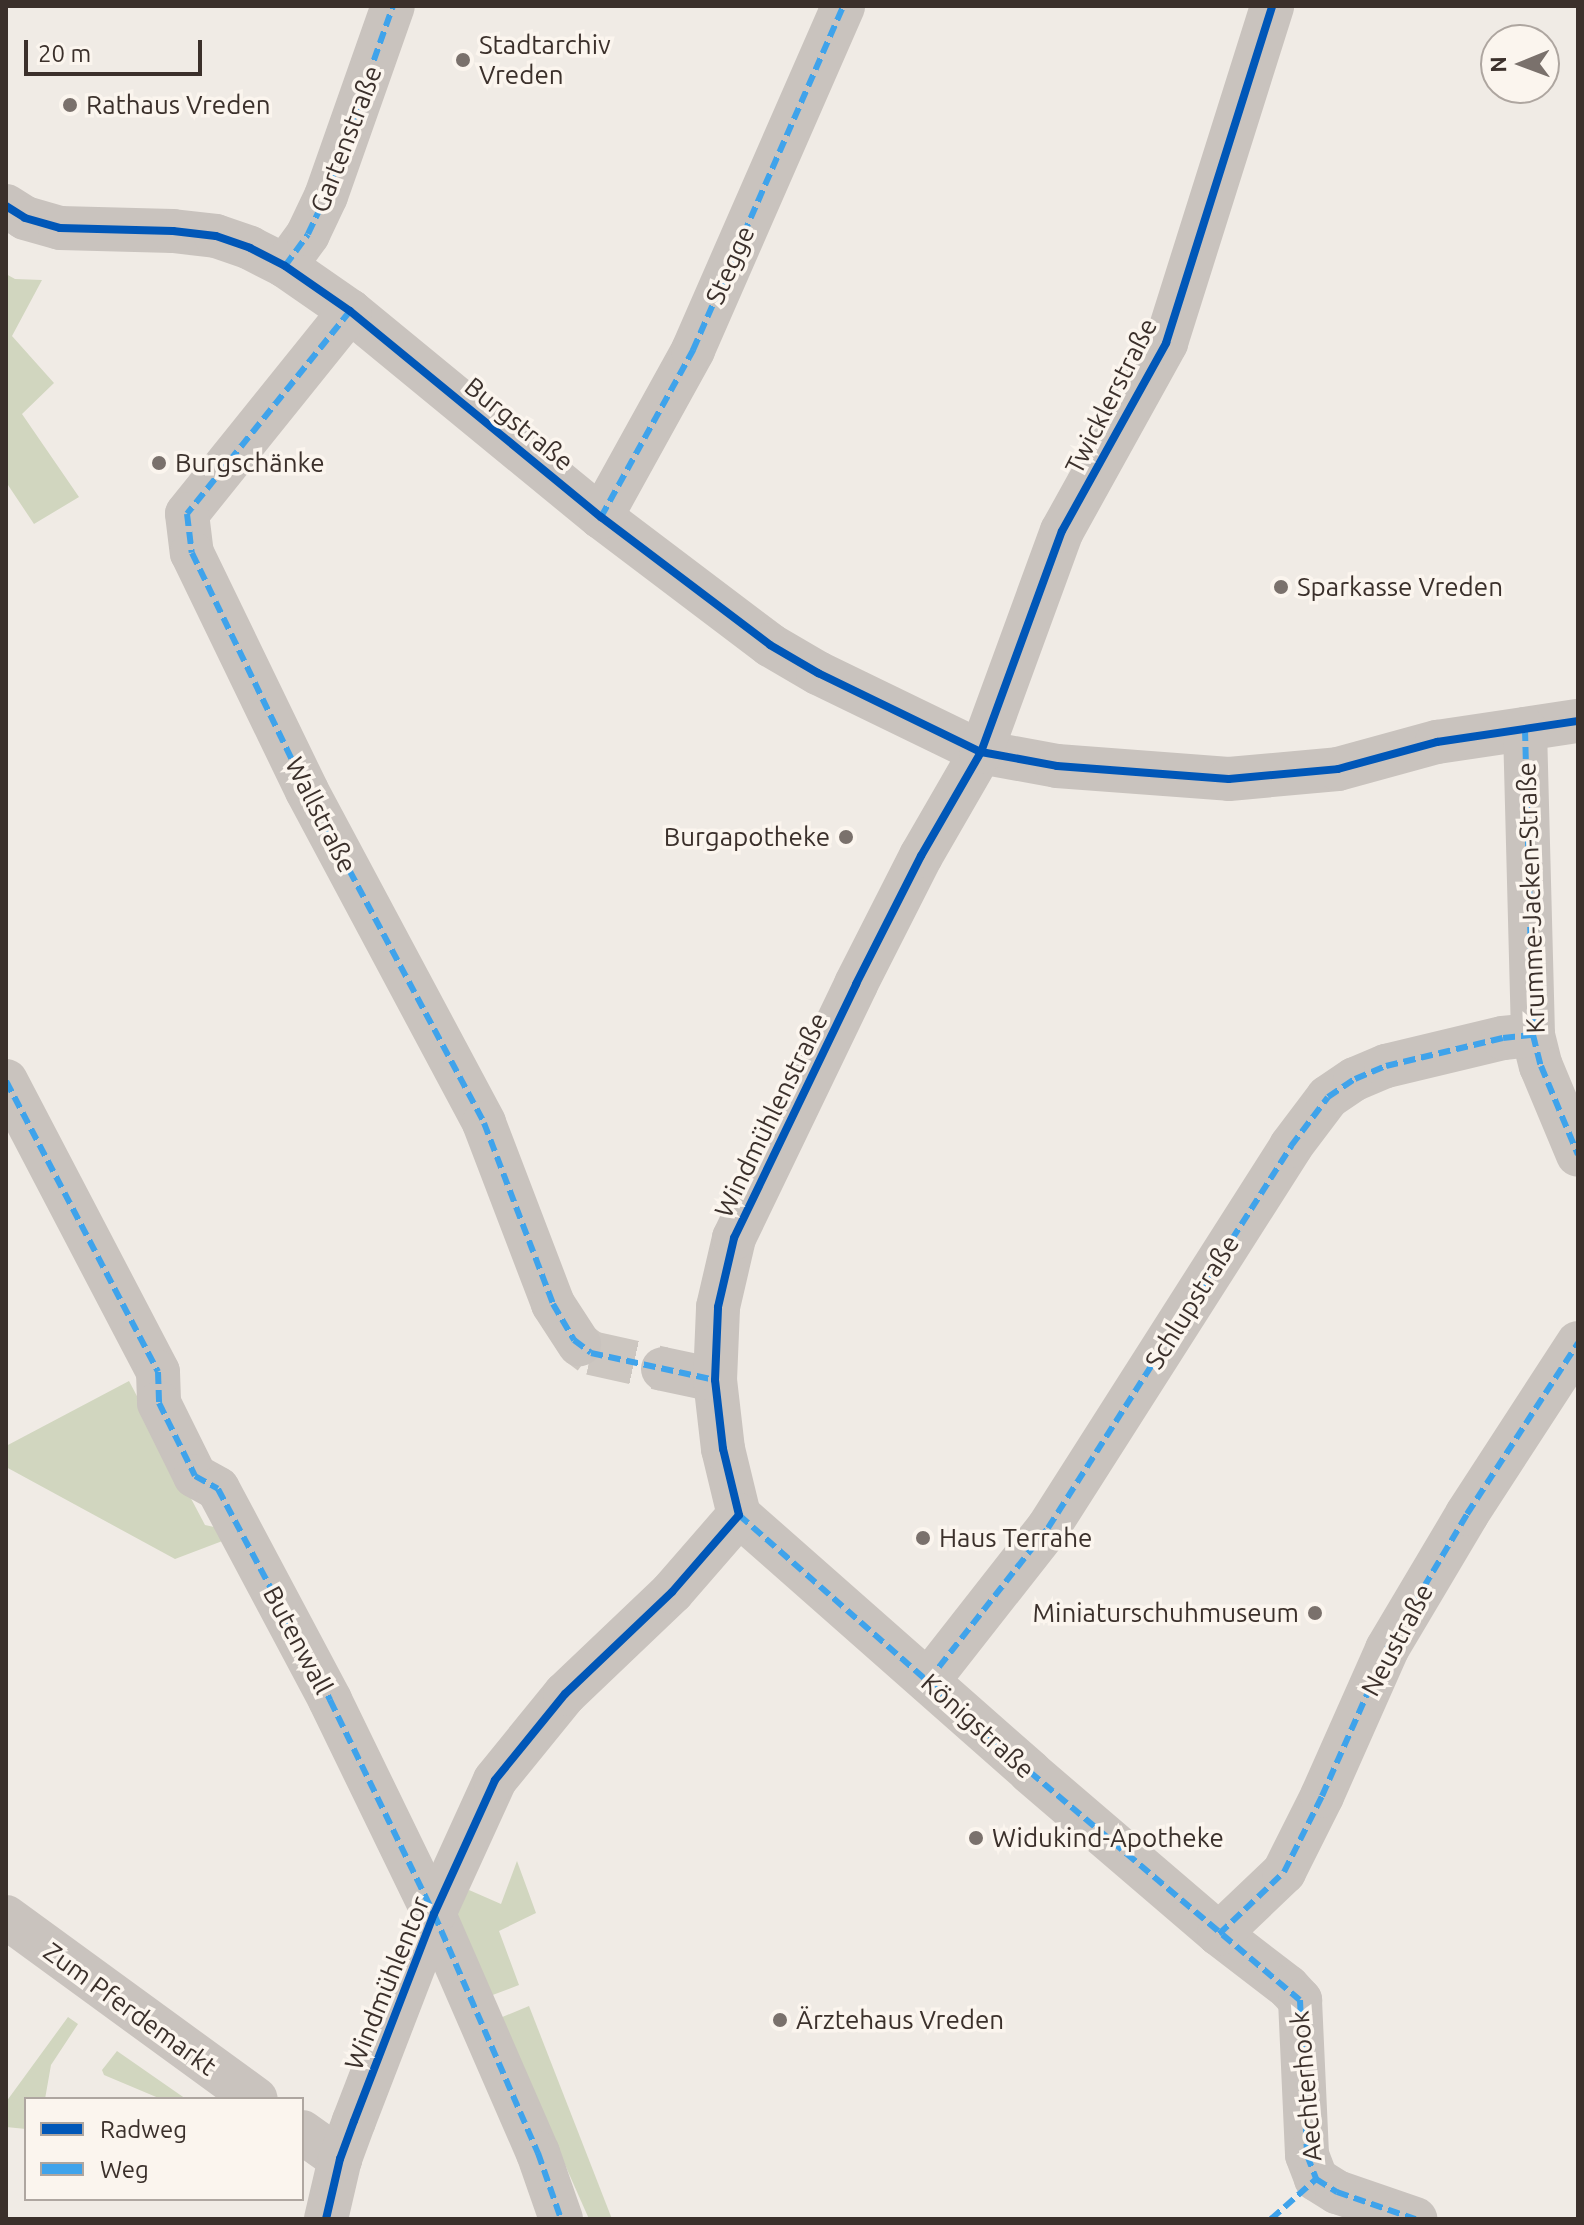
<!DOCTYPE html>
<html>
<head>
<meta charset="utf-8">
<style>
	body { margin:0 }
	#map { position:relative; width:1584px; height:2225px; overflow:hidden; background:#f0ebe5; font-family:Ubuntu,sans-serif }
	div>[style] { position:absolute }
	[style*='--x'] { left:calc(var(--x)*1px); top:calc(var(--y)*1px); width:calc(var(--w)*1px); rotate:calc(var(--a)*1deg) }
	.green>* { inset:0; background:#d1d6bf }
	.minor-tunnel>* { height:44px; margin-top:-22px; transform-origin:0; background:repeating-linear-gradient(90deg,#ccc6c0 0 44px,transparent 0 66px) }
	.minor>* { height:44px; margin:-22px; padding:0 22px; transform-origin:22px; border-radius:22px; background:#c9c3be }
	.quiet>* { height:6px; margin-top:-3px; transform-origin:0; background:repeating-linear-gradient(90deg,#3fa3eb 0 12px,transparent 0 18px) }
	.cycleway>* { height:8px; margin:-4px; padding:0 4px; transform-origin:4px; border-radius:4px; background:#0057b8 }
	.dots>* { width:22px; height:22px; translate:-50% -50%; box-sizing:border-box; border:4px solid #fbf5ee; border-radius:50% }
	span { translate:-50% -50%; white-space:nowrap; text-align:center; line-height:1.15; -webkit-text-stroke:7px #fbf5ee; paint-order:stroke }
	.poi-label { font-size:26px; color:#3b302b }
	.left { translate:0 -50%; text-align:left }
	.right { translate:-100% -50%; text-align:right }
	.street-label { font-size:26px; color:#3b302b }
	.frame { position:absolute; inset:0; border:8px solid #3b302b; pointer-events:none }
	.legend { position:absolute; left:24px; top:2097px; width:280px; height:104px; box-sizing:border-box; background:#fbf5ee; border:2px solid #aea6a0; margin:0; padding:10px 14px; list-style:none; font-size:24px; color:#3b302b }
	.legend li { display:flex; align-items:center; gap:16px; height:40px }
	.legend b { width:40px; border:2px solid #aea6a0 }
	.north { position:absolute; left:1480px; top:24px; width:80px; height:80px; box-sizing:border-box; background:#fbf5ee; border:2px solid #aea6a0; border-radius:50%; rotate:269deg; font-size:22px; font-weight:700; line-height:32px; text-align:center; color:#3b302b }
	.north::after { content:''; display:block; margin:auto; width:28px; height:36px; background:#7a716c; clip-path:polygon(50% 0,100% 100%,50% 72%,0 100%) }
	.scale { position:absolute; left:24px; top:40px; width:178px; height:36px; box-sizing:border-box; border:4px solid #3b302b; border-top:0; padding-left:10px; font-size:24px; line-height:28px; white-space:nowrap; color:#3b302b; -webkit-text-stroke:6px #fbf5ee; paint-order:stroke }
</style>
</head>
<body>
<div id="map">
	<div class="green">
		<div style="clip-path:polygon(6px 274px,15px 279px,42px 280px,12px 336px,54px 383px,22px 414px,79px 497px,34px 524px,6px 482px)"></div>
		<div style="clip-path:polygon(129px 1381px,205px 1525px,219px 1528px,225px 1540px,175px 1559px,6px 1467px,6px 1446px)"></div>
		<div style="clip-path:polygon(517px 1861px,536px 1913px,499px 1931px,519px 1985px,490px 1996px,455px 1912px,469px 1890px,501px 1904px)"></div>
		<div style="clip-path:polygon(529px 2006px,612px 2219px,589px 2219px,500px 2018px)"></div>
		<div style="clip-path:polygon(68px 2017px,78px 2024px,51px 2065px,45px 2099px,26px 2099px,26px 2129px,6px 2127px,6px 2102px)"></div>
		<div style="clip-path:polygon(117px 2051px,186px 2099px,161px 2099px,104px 2075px,102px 2070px)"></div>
	</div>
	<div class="minor-tunnel">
		<div style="--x:579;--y:1344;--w:15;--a:37"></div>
		<div style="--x:591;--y:1353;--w:74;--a:12.5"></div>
	</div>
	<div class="minor">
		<div style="--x:6;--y:206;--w:22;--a:32"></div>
		<div style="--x:25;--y:218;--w:36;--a:16"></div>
		<div style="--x:60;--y:228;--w:113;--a:1.5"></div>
		<div style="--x:173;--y:231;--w:43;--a:6.6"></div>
		<div style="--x:216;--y:236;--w:36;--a:19"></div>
		<div style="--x:250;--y:248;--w:39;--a:27"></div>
		<div style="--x:285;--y:266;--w:79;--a:34.7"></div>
		<div style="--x:350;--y:311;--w:325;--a:39.4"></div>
		<div style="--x:601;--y:517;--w:212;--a:37.1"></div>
		<div style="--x:770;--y:645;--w:56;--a:30.3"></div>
		<div style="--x:818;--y:673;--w:181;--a:25.9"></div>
		<div style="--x:981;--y:752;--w:77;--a:10.4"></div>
		<div style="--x:1057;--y:766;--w:172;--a:4.3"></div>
		<div style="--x:1229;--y:779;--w:109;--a:-5.2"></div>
		<div style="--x:1338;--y:769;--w:103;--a:-15.3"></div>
		<div style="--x:1437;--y:742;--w:143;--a:-8.5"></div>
		<div style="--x:285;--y:266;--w:39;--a:-54"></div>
		<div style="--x:308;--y:234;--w:42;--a:-64.7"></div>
		<div style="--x:326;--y:196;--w:201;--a:-70.6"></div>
		<div style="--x:350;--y:311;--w:260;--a:128.8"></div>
		<div style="--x:187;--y:514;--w:39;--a:83"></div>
		<div style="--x:192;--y:553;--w:264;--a:64.2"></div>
		<div style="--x:307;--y:791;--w:376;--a:61.9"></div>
		<div style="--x:484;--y:1123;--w:194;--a:69.1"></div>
		<div style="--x:553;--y:1304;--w:48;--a:57"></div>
		<div style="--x:601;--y:517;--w:191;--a:-61.1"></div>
		<div style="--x:693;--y:350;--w:375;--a:-66.4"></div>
		<div style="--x:1525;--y:729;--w:306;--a:88.5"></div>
		<div style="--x:1533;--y:1035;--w:32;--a:76"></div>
		<div style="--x:1541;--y:1066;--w:96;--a:67.4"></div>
		<div style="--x:6;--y:1081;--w:328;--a:62.4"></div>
		<div style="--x:158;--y:1372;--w:31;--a:88"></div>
		<div style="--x:159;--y:1403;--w:81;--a:63.7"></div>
		<div style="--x:195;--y:1476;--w:26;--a:29"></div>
		<div style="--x:218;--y:1489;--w:239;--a:62"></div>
		<div style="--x:330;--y:1700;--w:238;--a:64.1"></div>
		<div style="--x:434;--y:1914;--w:261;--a:66.5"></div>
		<div style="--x:538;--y:2153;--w:70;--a:70.8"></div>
		<div style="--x:663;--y:1369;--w:53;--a:11.9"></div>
		<div style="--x:739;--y:1515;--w:68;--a:-103.6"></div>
		<div style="--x:723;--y:1449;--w:69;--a:-96.6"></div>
		<div style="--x:715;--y:1380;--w:73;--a:-87.6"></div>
		<div style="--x:718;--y:1307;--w:71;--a:-76.9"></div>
		<div style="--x:734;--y:1238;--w:282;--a:-64.3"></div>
		<div style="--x:856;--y:984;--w:144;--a:-63.1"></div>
		<div style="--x:921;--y:856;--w:120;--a:-60"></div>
		<div style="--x:981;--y:752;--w:235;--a:-69.9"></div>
		<div style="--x:1062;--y:531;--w:215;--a:-61"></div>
		<div style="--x:1166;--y:343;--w:353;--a:-72.5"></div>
		<div style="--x:739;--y:1515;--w:388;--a:41.4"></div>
		<div style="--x:1030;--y:1772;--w:249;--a:40.6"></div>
		<div style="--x:1219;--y:1934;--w:87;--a:37.5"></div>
		<div style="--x:1288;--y:1987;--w:18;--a:47"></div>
		<div style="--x:1300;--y:2000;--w:155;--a:87.4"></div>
		<div style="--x:1307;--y:2155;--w:26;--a:69"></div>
		<div style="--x:1316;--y:2179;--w:25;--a:32"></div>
		<div style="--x:1337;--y:2192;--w:83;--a:19.1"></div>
		<div style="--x:928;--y:1681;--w:194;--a:-51.9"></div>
		<div style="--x:1048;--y:1528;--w:453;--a:-57.5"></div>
		<div style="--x:1291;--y:1146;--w:61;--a:-52.9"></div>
		<div style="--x:1328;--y:1097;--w:32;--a:-34"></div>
		<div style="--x:1355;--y:1079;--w:34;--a:-23"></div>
		<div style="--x:1386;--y:1066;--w:120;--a:-13.5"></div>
		<div style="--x:1503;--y:1038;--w:30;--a:-6"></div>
		<div style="--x:6;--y:1917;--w:309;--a:36.1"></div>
		<div style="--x:1219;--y:1934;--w:90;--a:-43.6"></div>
		<div style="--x:1284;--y:1872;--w:85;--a:-63.4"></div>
		<div style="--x:1322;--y:1796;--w:161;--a:-66.1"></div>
		<div style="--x:1387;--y:1649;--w:157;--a:-59.3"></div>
		<div style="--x:1467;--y:1514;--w:204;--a:-57"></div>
		<div style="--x:302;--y:2132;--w:47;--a:35.4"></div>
		<div style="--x:326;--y:2219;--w:62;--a:-76.9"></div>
		<div style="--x:340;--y:2159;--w:40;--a:-69.8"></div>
		<div style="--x:354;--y:2121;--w:222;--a:-68.9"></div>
		<div style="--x:434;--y:1914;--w:147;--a:-65.5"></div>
		<div style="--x:495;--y:1780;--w:111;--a:-50.9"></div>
		<div style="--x:565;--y:1694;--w:148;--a:-43.6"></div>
		<div style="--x:672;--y:1592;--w:102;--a:-49"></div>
	</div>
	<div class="quiet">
		<div style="--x:285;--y:266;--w:39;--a:-54"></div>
		<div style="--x:308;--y:234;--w:42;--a:-64.7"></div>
		<div style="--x:326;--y:196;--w:201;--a:-70.6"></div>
		<div style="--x:350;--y:311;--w:260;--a:128.8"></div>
		<div style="--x:187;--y:514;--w:39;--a:83"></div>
		<div style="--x:192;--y:553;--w:264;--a:64.2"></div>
		<div style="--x:307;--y:791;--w:376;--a:61.9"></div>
		<div style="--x:484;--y:1123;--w:194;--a:69.1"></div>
		<div style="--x:553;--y:1304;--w:42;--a:59.7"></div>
		<div style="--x:574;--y:1340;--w:21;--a:37"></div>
		<div style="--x:591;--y:1353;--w:127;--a:12.3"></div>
		<div style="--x:601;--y:517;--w:191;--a:-61.1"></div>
		<div style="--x:693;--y:350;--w:375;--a:-66.4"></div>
		<div style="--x:1525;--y:729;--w:306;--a:88.5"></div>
		<div style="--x:1533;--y:1035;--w:32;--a:76"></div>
		<div style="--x:1541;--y:1066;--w:96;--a:67.4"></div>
		<div style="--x:6;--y:1081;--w:328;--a:62.4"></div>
		<div style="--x:158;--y:1372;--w:31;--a:88"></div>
		<div style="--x:159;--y:1403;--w:81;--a:63.7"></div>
		<div style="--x:195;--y:1476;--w:26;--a:29"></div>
		<div style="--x:218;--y:1489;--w:239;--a:62"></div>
		<div style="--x:330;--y:1700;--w:238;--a:64.1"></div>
		<div style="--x:434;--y:1914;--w:261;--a:66.5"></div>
		<div style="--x:538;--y:2153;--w:70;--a:70.8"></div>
		<div style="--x:739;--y:1515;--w:388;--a:41.4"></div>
		<div style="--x:1030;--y:1772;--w:353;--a:40.2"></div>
		<div style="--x:1300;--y:2000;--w:155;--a:87.4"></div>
		<div style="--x:1307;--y:2155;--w:26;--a:69"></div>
		<div style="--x:928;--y:1681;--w:194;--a:-51.9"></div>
		<div style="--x:1048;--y:1528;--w:453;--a:-57.5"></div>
		<div style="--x:1291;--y:1146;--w:61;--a:-52.9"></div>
		<div style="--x:1328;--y:1097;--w:32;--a:-34"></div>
		<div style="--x:1355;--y:1079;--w:34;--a:-23"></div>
		<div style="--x:1386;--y:1066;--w:120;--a:-13.5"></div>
		<div style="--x:1503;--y:1038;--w:30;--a:-6"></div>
		<div style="--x:1219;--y:1934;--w:90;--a:-43.6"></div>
		<div style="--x:1284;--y:1872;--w:85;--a:-63.4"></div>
		<div style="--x:1322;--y:1796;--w:161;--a:-66.1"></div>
		<div style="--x:1387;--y:1649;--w:157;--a:-59.3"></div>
		<div style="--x:1467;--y:1514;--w:204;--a:-57"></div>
		<div style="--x:1316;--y:2179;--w:25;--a:32"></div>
		<div style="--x:1337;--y:2192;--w:83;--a:19.1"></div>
		<div style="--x:1271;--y:2219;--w:60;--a:-41.6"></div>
	</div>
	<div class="cycleway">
		<div style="--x:6;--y:206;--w:22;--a:32"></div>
		<div style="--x:25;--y:218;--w:36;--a:16"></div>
		<div style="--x:60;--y:228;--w:113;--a:1.5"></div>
		<div style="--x:173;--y:231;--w:43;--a:6.6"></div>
		<div style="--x:216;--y:236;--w:36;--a:19"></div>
		<div style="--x:250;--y:248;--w:39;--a:27"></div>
		<div style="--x:285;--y:266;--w:79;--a:34.7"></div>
		<div style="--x:350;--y:311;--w:325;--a:39.4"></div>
		<div style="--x:601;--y:517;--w:212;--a:37.1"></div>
		<div style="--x:770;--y:645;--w:56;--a:30.3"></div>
		<div style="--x:818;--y:673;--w:181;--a:25.9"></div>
		<div style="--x:981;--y:752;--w:77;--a:10.4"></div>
		<div style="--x:1057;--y:766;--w:172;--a:4.3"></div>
		<div style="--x:1229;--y:779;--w:109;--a:-5.2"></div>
		<div style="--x:1338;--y:769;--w:103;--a:-15.3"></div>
		<div style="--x:1437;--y:742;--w:143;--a:-8.5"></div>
		<div style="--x:326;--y:2219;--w:62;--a:-76.9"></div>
		<div style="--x:340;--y:2159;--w:40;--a:-69.8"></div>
		<div style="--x:354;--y:2121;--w:222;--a:-68.9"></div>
		<div style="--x:434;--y:1914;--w:147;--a:-65.5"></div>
		<div style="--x:495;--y:1780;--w:111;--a:-50.9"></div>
		<div style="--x:565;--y:1694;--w:148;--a:-43.6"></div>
		<div style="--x:672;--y:1592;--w:102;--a:-49"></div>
		<div style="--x:739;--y:1515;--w:68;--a:-103.6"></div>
		<div style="--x:723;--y:1449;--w:69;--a:-96.6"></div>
		<div style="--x:715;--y:1380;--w:73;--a:-87.6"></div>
		<div style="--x:718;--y:1307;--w:71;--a:-76.9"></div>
		<div style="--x:734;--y:1238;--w:282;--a:-64.3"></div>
		<div style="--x:856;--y:984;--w:144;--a:-63.1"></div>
		<div style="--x:921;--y:856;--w:120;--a:-60"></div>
		<div style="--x:981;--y:752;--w:235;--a:-69.9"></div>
		<div style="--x:1062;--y:531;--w:215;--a:-61"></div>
		<div style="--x:1166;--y:343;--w:353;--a:-72.5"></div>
	</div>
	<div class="dots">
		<div style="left:463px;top:60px;background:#7a716c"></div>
		<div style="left:70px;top:105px;background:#7a716c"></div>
		<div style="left:159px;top:463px;background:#7a716c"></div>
		<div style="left:1281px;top:587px;background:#7a716c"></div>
		<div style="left:846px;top:837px;background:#7a716c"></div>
		<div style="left:923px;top:1538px;background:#7a716c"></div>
		<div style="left:1315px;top:1613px;background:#7a716c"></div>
		<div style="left:976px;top:1838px;background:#7a716c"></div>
		<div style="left:780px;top:2020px;background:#7a716c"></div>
	</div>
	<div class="poi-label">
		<span class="left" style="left:479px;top:60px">Stadtarchiv<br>Vreden</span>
		<span class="left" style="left:86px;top:105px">Rathaus Vreden</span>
		<span class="left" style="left:175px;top:463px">Burgschänke</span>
		<span class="left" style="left:1297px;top:587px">Sparkasse Vreden</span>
		<span class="right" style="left:830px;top:837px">Burgapotheke</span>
		<span class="left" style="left:939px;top:1538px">Haus Terrahe</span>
		<span class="right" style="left:1299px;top:1613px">Miniaturschuhmuseum</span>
		<span class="left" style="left:992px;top:1838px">Widukind-Apotheke</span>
		<span class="left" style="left:796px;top:2020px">Ärztehaus Vreden</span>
	</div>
	<div class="street-label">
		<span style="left:346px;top:139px;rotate:-69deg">Gartenstraße</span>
		<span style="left:730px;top:265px;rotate:-66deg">Stegge</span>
		<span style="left:1111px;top:396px;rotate:-63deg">Twicklerstraße</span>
		<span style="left:519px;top:424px;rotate:39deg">Burgstraße</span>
		<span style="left:321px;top:815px;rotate:63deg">Wallstraße</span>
		<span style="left:1531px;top:898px;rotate:-92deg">Krumme-Jacken-Straße</span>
		<span style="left:771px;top:1115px;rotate:-64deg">Windmühlenstraße</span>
		<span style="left:1192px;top:1302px;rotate:-58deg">Schlupstraße</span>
		<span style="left:298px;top:1640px;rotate:62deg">Butenwall</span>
		<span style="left:1397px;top:1640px;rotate:-62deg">Neustraße</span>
		<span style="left:978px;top:1726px;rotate:42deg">Königstraße</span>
		<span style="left:387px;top:1983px;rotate:-68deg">Windmühlentor</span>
		<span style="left:130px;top:2009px;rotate:36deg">Zum Pferdemarkt</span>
		<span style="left:1306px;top:2086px;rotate:-95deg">Aechterhook</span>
	</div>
	<div class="frame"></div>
	<ul class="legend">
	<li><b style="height:10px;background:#0057b8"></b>Radweg</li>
	<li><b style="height:10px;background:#3fa3eb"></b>Weg</li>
	</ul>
	<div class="north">N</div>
	<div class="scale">20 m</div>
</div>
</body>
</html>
